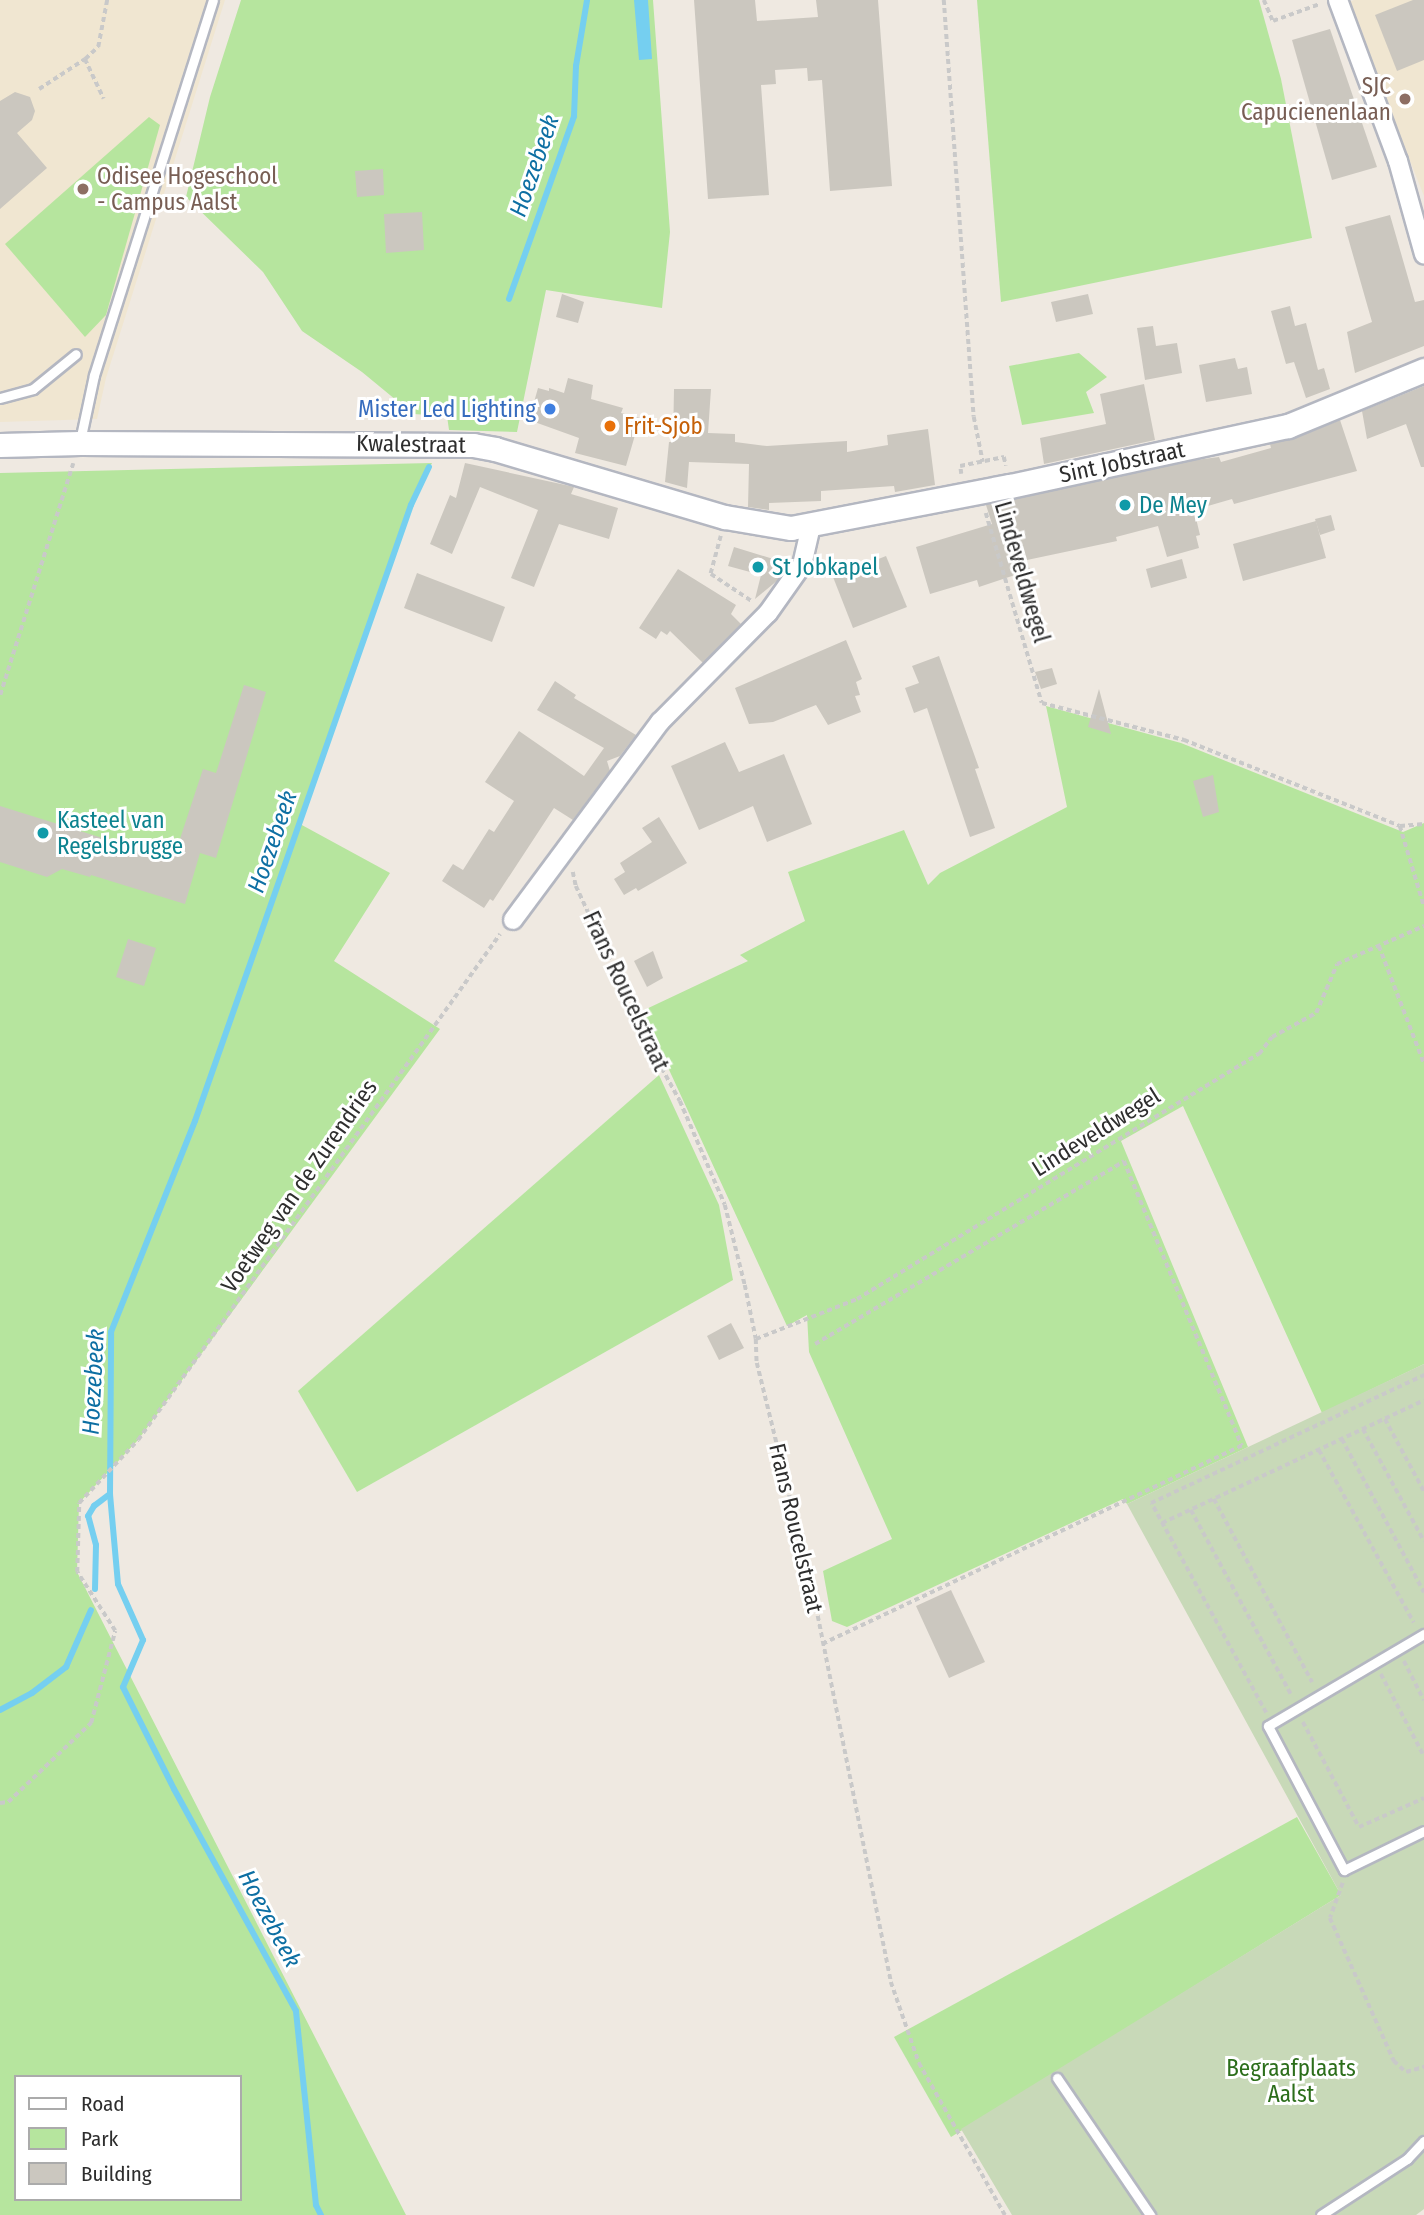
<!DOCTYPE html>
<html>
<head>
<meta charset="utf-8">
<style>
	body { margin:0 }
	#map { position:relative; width:1424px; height:2215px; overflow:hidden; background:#efe9e1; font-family:"Fira Sans Condensed",sans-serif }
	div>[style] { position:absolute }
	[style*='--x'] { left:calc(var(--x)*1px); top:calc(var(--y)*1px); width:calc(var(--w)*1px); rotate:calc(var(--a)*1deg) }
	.education>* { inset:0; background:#f0e6d1 }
	.green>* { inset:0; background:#b6e59e }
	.cemetery>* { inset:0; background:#c8d9b8 }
	.water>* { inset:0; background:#75cff0 }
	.stream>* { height:6px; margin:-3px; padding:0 3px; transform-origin:3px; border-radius:3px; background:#75cff0 }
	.building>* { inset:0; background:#cbc7bf }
	.path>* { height:3.5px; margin-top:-1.75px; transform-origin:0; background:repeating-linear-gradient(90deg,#c9c9c9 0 5px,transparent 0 8.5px) }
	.roads { filter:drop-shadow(2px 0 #b4b7c1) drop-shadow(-2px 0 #b4b7c1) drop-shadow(0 2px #b4b7c1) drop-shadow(0 -2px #b4b7c1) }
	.service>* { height:9px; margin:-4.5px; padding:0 4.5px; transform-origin:4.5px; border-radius:4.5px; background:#fff }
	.minor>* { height:18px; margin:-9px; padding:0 9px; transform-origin:9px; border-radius:9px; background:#fff }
	.tertiary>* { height:23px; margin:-11.5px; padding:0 11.5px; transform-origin:11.5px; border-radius:11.5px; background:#fff }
	.dots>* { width:19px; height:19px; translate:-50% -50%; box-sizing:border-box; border:4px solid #fff; border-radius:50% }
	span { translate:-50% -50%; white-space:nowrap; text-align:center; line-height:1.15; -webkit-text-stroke:6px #fff; paint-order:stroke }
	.education-label { font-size:23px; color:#785e54 }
	.right { translate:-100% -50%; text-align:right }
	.left { translate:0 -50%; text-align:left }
	.shop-label { font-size:23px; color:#366cbe }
	.food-label { font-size:23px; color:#c56008 }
	.street-label { font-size:23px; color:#2e2e2e }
	.culture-label { font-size:23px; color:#0d838f }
	.park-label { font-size:23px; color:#2c6e1b }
	.water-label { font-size:24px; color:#0d6fa3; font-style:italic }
	.legend { position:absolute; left:14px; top:2075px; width:228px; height:126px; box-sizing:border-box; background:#fff; border:2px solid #ababab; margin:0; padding:9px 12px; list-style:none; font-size:21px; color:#2e2e2e }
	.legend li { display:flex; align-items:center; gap:14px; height:35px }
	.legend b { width:35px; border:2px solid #ababab }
</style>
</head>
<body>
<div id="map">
	<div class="education">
		<div style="clip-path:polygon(0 0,225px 0,106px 378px,97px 419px,0 422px)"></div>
		<div style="clip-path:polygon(1354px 0,1424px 0,1424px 196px,1347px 3px)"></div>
	</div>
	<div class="green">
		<div style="clip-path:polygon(241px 0,653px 0,670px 232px,662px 308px,546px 290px,517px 432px,449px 430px,447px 416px,413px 414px,362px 372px,302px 331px,263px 272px,186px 197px,210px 97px)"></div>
		<div style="clip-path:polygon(977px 0,1259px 0,1281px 79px,1312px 238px,1001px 302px)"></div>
		<div style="clip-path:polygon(149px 117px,160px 125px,106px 315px,85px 337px,5px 244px)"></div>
		<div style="clip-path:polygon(1079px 353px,1107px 377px,1086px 392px,1094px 413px,1022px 425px,1009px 366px)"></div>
		<div style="clip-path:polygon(evenodd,432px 463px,411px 505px,300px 824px,390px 873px,334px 961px,440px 1029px,138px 1440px,79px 1503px,77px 1572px,406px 2215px,0 2215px,0 473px,432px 463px,16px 2077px,240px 2077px,240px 2199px,16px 2199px,16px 2077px)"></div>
		<div style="clip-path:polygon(1046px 706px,1181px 743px,1403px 832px,1424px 823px,1424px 1364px,1322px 1413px,1183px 1106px,1121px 1141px,1248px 1447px,1127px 1504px,1123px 1499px,847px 1627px,832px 1621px,823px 1571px,892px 1539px,809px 1352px,807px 1315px,787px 1326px,642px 1011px,748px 961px,740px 955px,805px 921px,788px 872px,904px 830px,928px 885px,940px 873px,1067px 807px)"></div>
		<div style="clip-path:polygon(659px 1075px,719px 1205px,733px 1280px,357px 1492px,298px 1391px)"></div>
		<div style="clip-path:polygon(1297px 1817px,1341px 1895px,951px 2137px,894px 2037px)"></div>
	</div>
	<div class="cemetery">
		<div style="clip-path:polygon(1424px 1364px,1424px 2209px,1416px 2215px,1012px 2215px,961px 2129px,1341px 1895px,1127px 1504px)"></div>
	</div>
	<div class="water">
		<div style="clip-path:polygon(634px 0,648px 0,652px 59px,639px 60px)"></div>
	</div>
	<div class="stream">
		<div style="--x:509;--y:299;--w:194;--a:-70.4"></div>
		<div style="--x:574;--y:116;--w:50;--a:-87.7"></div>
		<div style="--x:576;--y:66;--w:67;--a:-80.5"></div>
		<div style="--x:95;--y:1589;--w:44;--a:-88.7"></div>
		<div style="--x:96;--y:1545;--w:30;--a:-105"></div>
		<div style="--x:88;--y:1516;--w:12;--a:-59"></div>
		<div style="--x:94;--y:1506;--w:20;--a:-37"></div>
		<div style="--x:0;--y:1710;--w:36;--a:-28"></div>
		<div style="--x:32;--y:1693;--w:43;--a:-37.4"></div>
		<div style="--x:66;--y:1667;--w:62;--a:-66.3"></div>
		<div style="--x:321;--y:2215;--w:11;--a:-117"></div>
		<div style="--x:316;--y:2205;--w:195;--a:-95.9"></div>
		<div style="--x:296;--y:2011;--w:253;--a:-118.8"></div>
		<div style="--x:174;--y:1789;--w:114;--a:-116.6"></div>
		<div style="--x:123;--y:1687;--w:51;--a:-66.9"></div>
		<div style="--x:143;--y:1640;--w:61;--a:-114.1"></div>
		<div style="--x:118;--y:1584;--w:90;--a:-95.1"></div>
		<div style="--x:110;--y:1494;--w:162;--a:-89.6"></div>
		<div style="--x:111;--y:1332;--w:227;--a:-68.3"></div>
		<div style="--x:195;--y:1121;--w:653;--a:-70.68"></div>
		<div style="--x:411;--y:505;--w:42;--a:-64.7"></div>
	</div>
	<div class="building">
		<div style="clip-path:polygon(694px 0,755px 0,757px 21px,818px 17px,816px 0,878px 0,892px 186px,830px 191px,822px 80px,808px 81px,807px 68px,775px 70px,776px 84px,761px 85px,769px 195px,708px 199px)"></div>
		<div style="clip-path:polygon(1413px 0,1424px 0,1424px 60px,1397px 71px,1375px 15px)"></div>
		<div style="clip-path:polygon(1330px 29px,1377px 167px,1332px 180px,1292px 40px)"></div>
		<div style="clip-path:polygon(15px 92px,30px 97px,35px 111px,32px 120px,17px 133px,47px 168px,0 209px,0 101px)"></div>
		<div style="clip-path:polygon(383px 169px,384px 195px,357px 197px,355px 171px)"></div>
		<div style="clip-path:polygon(422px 212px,424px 250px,386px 253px,384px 214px)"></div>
		<div style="clip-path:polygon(1390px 215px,1415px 302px,1424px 300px,1424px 346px,1355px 373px,1347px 332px,1372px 322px,1345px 227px)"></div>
		<div style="clip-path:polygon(562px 294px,584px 302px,578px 323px,556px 317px)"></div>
		<div style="clip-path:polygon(1088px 294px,1093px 314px,1056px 322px,1051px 302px)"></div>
		<div style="clip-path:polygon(1290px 306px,1295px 326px,1306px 323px,1318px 370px,1324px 368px,1330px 389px,1306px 398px,1294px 362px,1286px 364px,1271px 311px)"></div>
		<div style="clip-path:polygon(1153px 326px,1156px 346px,1177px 343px,1182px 373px,1145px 380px,1137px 328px)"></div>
		<div style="clip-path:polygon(1235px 358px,1238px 369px,1247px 367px,1252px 394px,1206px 402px,1199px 365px)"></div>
		<div style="clip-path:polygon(568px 378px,593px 385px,591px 399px,623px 408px,621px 413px,640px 418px,626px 466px,575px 453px,579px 438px,529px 420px,538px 388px,549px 391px,549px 388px,564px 393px)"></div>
		<div style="clip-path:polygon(1144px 384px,1155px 440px,1044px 464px,1040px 438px,1106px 424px,1100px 394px)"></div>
		<div style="clip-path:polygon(1424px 386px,1424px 467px,1421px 467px,1406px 424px,1367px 439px,1362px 411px)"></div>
		<div style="clip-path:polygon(674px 389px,711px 389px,708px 433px,735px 434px,735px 442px,767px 446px,847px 441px,847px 452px,888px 445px,887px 435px,928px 429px,935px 485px,895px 492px,894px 486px,821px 491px,821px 501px,769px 503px,769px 510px,748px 507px,749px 464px,689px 462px,687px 488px,665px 482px,669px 442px,673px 442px)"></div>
		<div style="clip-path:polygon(1340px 420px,1357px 471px,1234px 504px,1232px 499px,1194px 510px,1200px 535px,1196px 536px,1199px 548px,1167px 557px,1158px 526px,1116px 537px,1117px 541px,1027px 560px,1030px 570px,979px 587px,977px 580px,930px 594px,916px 547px,992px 524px,986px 505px,1196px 460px,1219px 457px,1221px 462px,1271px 448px,1270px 444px,1293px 439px)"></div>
		<div style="clip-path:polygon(465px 463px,570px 486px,574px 487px,571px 494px,618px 508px,609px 539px,559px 524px,534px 587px,511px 578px,538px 510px,480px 487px,452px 554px,430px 544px,450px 495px,456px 498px)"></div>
		<div style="clip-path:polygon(1331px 515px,1335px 530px,1320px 535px,1315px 519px)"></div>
		<div style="clip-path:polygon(1316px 521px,1326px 558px,1243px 581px,1233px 544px)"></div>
		<div style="clip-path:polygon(734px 547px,783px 562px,785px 570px,778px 580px,755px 599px,761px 575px,728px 566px)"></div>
		<div style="clip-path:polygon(886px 556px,907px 607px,853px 628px,833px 577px)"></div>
		<div style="clip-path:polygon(1182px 559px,1187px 578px,1151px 588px,1146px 569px)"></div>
		<div style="clip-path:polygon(678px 569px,736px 605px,731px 614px,741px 624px,703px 663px,670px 631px,667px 635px,661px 631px,656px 639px,639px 628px)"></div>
		<div style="clip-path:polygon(417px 573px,505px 607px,492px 642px,404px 608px)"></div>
		<div style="clip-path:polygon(846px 640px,862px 679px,856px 682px,860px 695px,855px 696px,861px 712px,828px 725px,816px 705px,773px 722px,749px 724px,735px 688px)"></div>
		<div style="clip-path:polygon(939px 656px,979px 768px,975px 769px,995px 828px,970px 837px,927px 708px,914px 713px,905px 688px,919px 683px,912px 666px)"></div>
		<div style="clip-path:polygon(1052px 668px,1057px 684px,1041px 689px,1035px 672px)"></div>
		<div style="clip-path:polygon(555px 681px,576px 695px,574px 698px,636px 735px,620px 756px,607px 761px,610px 771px,573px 820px,554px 808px,493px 901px,490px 899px,484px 908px,442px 881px,453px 864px,463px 870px,489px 829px,494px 832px,514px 801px,485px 782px,519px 731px,584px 776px,604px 748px,537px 710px)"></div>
		<div style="clip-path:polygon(244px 685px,266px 692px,216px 858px,200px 853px,185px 904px,91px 875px,90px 877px,62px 869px,47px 877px,0 862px,0 806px,173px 860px,203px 769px,216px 773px)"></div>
		<div style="clip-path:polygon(1099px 689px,1111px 734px,1088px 727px)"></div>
		<div style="clip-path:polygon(725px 742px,739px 772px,784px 754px,812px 824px,767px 842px,753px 806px,699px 830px,671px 766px)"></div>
		<div style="clip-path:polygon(1213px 775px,1219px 812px,1203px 817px,1193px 781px)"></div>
		<div style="clip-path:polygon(659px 817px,687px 863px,638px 891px,636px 888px,624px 895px,614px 879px,625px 872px,620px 863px,652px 842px,642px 828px)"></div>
		<div style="clip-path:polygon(128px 939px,156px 948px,144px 986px,116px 977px)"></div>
		<div style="clip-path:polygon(653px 951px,663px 978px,647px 987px,634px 961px)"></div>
		<div style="clip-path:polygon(731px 1323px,744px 1348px,719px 1360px,707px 1336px)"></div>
		<div style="clip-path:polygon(951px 1590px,985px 1662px,949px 1678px,916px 1606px)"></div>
	</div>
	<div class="path">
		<div style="--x:944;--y:0;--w:418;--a:85.9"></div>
		<div style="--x:974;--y:417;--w:46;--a:78.7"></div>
		<div style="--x:1264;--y:0;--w:23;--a:67"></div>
		<div style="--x:1273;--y:21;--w:50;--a:-19.9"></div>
		<div style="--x:85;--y:59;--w:18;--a:-43"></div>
		<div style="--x:98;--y:47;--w:48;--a:-79.2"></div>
		<div style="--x:39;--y:89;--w:55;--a:-33.1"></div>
		<div style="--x:85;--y:59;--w:44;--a:64.6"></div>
		<div style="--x:961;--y:474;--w:8;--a:-97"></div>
		<div style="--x:960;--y:466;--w:45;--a:-11.6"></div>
		<div style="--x:1004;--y:457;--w:9;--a:77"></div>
		<div style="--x:986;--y:513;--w:198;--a:73.6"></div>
		<div style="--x:1042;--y:703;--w:147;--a:14.6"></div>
		<div style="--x:1184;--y:740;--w:232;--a:21.7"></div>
		<div style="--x:1400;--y:826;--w:24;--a:-5"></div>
		<div style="--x:721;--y:536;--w:39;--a:105"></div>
		<div style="--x:711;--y:574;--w:50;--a:33.7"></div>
		<div style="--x:0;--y:695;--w:243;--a:-72.5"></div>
		<div style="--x:1400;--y:826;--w:84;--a:73.3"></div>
		<div style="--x:573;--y:872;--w:14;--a:78"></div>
		<div style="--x:576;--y:886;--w:90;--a:65.1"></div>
		<div style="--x:614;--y:968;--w:35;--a:72"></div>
		<div style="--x:625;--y:1001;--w:114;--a:61.2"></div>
		<div style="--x:680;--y:1101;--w:113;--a:66.6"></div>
		<div style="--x:725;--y:1205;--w:82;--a:76"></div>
		<div style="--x:745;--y:1285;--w:55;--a:78.5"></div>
		<div style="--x:756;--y:1339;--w:24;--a:88"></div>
		<div style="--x:757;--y:1363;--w:235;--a:76.2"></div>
		<div style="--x:813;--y:1591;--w:399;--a:78.7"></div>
		<div style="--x:891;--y:1982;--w:86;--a:70.9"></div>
		<div style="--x:919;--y:2063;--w:175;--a:60.5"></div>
		<div style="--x:1379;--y:946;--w:125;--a:69"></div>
		<div style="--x:756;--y:1339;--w:109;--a:-21.6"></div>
		<div style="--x:857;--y:1299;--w:471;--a:-31.4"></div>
		<div style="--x:1259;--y:1054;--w:21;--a:-53"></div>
		<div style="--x:1272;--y:1037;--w:50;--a:-28.6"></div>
		<div style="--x:1316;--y:1013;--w:53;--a:-66.8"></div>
		<div style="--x:1337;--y:964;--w:95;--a:-23.6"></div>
		<div style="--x:815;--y:1344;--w:359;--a:-30.6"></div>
		<div style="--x:1124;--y:1161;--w:308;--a:67.5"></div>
		<div style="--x:1242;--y:1446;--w:463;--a:154.7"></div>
		<div style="--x:1385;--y:1419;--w:82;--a:61.6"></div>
		<div style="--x:1363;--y:1429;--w:128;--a:61.4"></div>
		<div style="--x:1342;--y:1439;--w:174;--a:61.8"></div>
		<div style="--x:1319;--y:1450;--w:197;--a:61.2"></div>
		<div style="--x:1214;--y:1499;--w:208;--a:61.8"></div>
		<div style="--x:1191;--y:1510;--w:212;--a:61.5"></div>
		<div style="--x:1162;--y:1523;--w:289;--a:-25.1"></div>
		<div style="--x:1404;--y:1661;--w:44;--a:62.9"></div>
		<div style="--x:1381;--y:1674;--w:93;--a:62.3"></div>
		<div style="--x:1266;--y:1713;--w:239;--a:-118.7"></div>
		<div style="--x:1151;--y:1503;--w:302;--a:-25.1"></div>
		<div style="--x:1303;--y:1722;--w:119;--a:61.9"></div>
		<div style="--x:1359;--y:1827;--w:71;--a:-24"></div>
		<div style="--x:0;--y:1803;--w:8;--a:-7"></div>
		<div style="--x:8;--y:1802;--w:115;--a:-43.6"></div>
		<div style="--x:91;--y:1723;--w:95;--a:-75.4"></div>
		<div style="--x:115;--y:1631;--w:70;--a:-122.8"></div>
		<div style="--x:77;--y:1572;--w:69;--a:-88.3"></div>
		<div style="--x:79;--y:1503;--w:86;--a:-46.9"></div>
		<div style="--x:138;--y:1440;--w:622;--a:-54.42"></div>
		<div style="--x:1343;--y:1883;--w:37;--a:110"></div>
		<div style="--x:1330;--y:1918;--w:157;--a:65.9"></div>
		<div style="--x:1394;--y:2061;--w:16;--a:43"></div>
		<div style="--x:1406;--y:2072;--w:19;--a:-16"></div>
	</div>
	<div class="roads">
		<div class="service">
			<div style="--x:0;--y:398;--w:34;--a:-15"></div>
			<div style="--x:33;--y:389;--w:55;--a:-39.1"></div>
			<div style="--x:80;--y:441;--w:67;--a:-78"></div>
			<div style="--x:94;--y:375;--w:393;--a:-72.4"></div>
			<div style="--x:1424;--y:1634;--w:181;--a:149.5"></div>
			<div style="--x:1268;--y:1726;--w:163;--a:62.2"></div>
			<div style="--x:1344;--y:1870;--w:89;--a:-26"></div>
			<div style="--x:1057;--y:2078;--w:166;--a:55.8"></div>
			<div style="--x:1321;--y:2215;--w:103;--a:-33.1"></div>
			<div style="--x:1407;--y:2159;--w:25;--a:-47"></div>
		</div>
		<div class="minor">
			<div style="--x:1338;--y:0;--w:172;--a:69.6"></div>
			<div style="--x:1398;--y:161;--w:97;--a:74.4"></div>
			<div style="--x:513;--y:920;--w:247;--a:-53.4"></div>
			<div style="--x:660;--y:722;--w:153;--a:-45.3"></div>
			<div style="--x:768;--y:613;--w:59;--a:-54.7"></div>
			<div style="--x:802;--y:565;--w:40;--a:-77"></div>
		</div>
		<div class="tertiary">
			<div style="--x:0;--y:445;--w:80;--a:-1.4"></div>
			<div style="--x:80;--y:443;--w:393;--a:0.3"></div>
			<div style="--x:473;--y:445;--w:22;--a:10"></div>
			<div style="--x:495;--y:449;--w:240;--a:16.5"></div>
			<div style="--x:725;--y:517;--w:67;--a:9.5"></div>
			<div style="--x:791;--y:528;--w:223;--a:-10.9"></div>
			<div style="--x:1010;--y:486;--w:284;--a:-12.2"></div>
			<div style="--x:1288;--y:426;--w:147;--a:-22.4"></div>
		</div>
	</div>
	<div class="dots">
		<div style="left:1405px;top:99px;background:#8d6e63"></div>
		<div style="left:83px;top:189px;background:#8d6e63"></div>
		<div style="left:550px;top:409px;background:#3f7fe0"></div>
		<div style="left:610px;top:426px;background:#e8710a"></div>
		<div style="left:1125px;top:505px;background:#0f9aa8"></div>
		<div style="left:758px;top:567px;background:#0f9aa8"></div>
		<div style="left:43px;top:833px;background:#0f9aa8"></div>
	</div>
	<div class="education-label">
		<span class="right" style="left:1391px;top:99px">SJC<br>Capucienenlaan</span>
		<span class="left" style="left:97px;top:189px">Odisee Hogeschool<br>- Campus Aalst</span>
	</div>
	<div class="shop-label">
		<span class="right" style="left:536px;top:409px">Mister Led Lighting</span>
	</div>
	<div class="food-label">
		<span class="left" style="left:624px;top:426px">Frit-Sjob</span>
	</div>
	<div class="street-label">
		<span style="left:411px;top:444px;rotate:1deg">Kwalestraat</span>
		<span style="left:1122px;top:462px;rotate:-12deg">Sint Jobstraat</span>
		<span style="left:1022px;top:572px;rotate:74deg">Lindeveldwegel</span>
		<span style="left:626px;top:991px;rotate:65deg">Frans Roucelstraat</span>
		<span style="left:1096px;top:1132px;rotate:-32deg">Lindeveldwegel</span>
		<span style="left:299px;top:1186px;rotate:-55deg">Voetweg van de Zurendries</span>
		<span style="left:796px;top:1528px;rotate:77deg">Frans Roucelstraat</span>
	</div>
	<div class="culture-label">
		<span class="left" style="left:1139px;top:505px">De Mey</span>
		<span class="left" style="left:772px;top:567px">St Jobkapel</span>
		<span class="left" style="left:57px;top:833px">Kasteel van<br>Regelsbrugge</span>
	</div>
	<div class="park-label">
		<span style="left:1291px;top:2081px">Begraafplaats<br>Aalst</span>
	</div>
	<div class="water-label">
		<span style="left:535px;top:166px;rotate:-71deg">Hoezebeek</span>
		<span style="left:273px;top:842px;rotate:-71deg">Hoezebeek</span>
		<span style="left:94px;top:1382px;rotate:-87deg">Hoezebeek</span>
		<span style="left:269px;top:1919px;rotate:62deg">Hoezebeek</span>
	</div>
	<ul class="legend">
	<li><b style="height:9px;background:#fff"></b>Road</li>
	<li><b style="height:19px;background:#b6e59e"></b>Park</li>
	<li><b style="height:19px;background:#cbc7bf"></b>Building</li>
	</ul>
</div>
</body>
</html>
